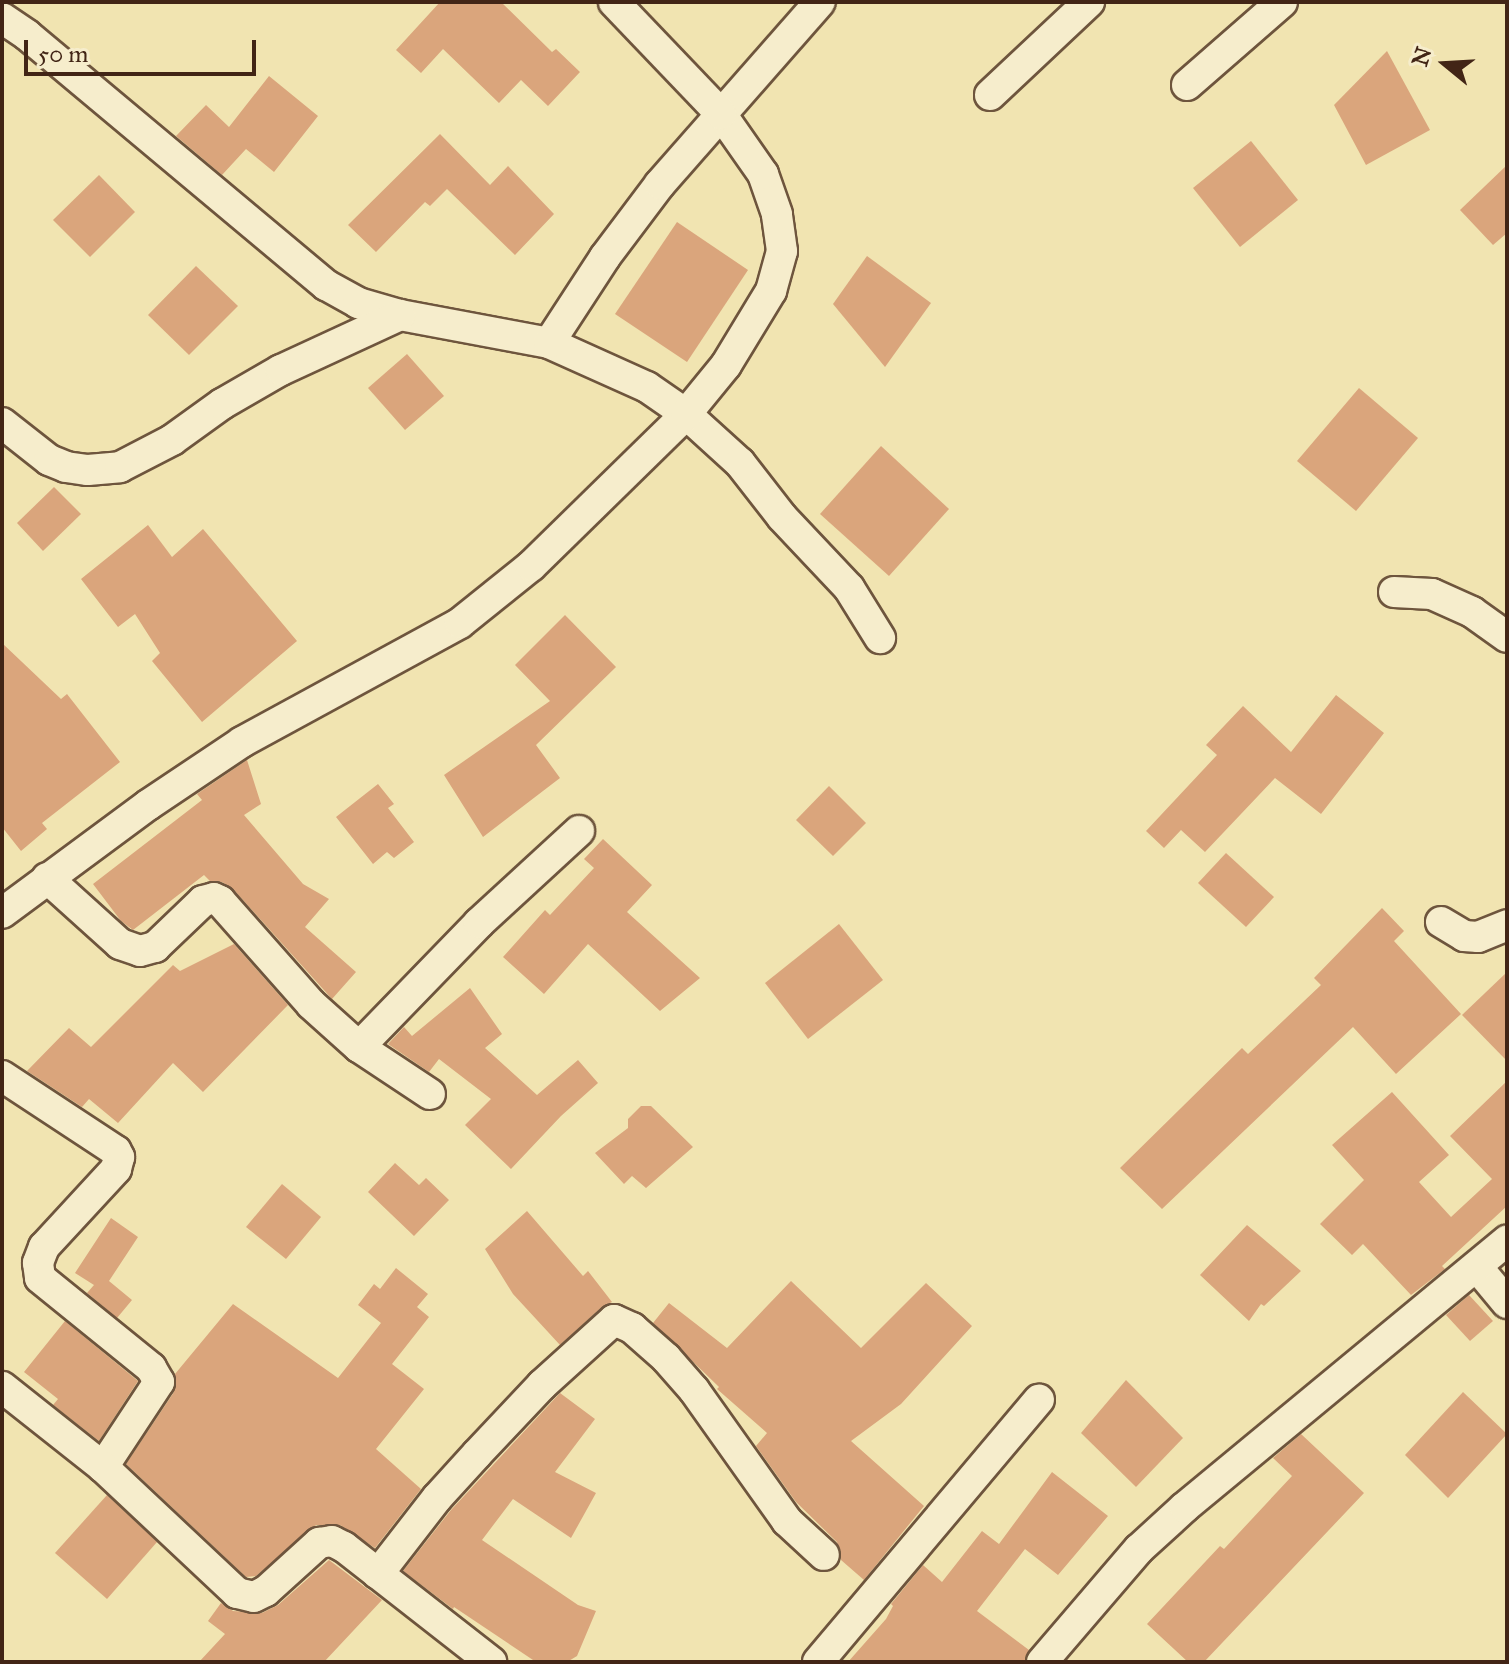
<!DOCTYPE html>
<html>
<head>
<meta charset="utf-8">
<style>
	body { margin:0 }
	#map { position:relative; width:1509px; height:1664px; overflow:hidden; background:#f1e4b1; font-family:"IM FELL Great Primer",serif }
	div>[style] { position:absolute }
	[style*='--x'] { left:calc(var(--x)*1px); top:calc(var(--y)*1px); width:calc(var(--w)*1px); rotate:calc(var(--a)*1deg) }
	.building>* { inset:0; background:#daa57c }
	.roads { filter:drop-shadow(2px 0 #6e553d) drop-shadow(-2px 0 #6e553d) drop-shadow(0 2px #6e553d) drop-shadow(0 -2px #6e553d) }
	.street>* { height:30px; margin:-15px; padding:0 15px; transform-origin:15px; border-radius:15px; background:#f6edcc }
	span { translate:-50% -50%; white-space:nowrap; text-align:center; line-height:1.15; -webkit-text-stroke:7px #f6edcc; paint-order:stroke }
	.frame { position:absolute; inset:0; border:4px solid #422516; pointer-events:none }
	.north { position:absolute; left:1405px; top:24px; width:80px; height:80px; -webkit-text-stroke:6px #f6edcc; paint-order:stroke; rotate:288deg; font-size:22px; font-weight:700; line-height:32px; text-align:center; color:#422516 }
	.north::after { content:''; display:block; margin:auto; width:28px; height:36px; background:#422516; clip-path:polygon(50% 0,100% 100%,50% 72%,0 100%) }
	.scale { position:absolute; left:24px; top:40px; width:232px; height:36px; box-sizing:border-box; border:4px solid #422516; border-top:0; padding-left:10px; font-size:24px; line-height:28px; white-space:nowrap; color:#422516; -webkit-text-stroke:6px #f6edcc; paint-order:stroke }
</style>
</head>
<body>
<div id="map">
	<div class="building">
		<div style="clip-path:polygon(440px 2px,501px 2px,552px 52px,556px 49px,580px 72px,548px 106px,521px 80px,499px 103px,443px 49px,421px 73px,396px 50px)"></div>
		<div style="clip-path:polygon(1387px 51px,1430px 130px,1366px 165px,1334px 105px)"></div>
		<div style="clip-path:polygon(269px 76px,318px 116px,274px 172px,246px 149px,222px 175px,176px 136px,206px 105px,229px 127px)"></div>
		<div style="clip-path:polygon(440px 134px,490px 185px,508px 166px,554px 214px,515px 255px,447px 189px,430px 206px,425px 202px,376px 252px,348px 225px)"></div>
		<div style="clip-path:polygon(1251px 141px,1298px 200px,1240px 247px,1193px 188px)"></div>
		<div style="clip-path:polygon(1507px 165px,1507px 233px,1493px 245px,1460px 210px)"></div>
		<div style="clip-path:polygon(99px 175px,135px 212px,90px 257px,53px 220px)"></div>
		<div style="clip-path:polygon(677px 222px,748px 270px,687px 362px,615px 314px)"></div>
		<div style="clip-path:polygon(867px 256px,931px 303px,885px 367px,833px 304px)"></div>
		<div style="clip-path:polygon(196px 266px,238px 306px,189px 355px,148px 315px)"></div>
		<div style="clip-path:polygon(407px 354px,444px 396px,405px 430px,368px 388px)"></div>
		<div style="clip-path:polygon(1359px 388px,1418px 438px,1356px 511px,1297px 461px)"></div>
		<div style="clip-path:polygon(881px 446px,949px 509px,889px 576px,820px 514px)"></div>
		<div style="clip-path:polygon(54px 487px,81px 514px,43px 551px,17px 523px)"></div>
		<div style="clip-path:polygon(148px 525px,172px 557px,203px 529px,297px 641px,202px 722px,152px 661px,160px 653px,135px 614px,118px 627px,81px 579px)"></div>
		<div style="clip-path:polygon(565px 615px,616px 667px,536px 745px,560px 778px,483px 837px,444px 775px,550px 701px,515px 665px)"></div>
		<div style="clip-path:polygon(2px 643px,61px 699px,67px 694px,120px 762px,42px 823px,47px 829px,21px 851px,2px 827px)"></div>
		<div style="clip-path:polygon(1336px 695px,1384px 733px,1321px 814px,1275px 778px,1205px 852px,1181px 830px,1164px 848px,1146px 831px,1217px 755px,1206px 745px,1243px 706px,1291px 752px)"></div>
		<div style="clip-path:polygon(247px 760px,261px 804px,244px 815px,303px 884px,329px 899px,305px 927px,356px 972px,332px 999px,233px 889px,222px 882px,210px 881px,204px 875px,133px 930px,121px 921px,93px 884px,202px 800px,197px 794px)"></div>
		<div style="clip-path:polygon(378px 784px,394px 804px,388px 808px,414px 842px,394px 858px,387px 852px,373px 864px,336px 817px)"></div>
		<div style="clip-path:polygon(829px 786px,866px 823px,833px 856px,796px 820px)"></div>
		<div style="clip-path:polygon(603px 839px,652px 885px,627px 912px,700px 978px,660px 1011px,588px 944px,544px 994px,503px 957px,545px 910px,550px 915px,594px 868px,584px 859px)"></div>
		<div style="clip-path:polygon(1226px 853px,1274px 897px,1246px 927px,1198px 883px)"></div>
		<div style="clip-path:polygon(1382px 908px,1404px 931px,1394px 941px,1461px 1014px,1396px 1074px,1353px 1027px,1162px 1209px,1120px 1168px,1242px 1048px,1248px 1054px,1321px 985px,1314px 978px)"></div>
		<div style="clip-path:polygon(839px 924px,883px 980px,808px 1039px,765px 983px)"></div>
		<div style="clip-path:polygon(234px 944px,288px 1005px,203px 1092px,173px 1063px,118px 1123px,89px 1099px,82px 1107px,27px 1071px,69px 1028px,91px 1047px,173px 965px,180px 971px)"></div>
		<div style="clip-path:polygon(1507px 972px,1507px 1061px,1462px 1015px)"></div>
		<div style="clip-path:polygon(470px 988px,502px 1034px,485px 1048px,537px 1095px,578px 1060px,598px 1083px,561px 1116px,511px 1169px,465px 1125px,491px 1099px,439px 1059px,429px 1072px,388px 1044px,404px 1027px,412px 1036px)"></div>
		<div style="clip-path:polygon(1507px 1081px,1507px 1206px,1442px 1266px,1445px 1269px,1411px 1295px,1363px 1244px,1352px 1255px,1320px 1224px,1364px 1180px,1332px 1145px,1392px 1092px,1449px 1155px,1419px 1182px,1451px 1217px,1492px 1179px,1450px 1136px)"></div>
		<div style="clip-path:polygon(641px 1106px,651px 1106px,693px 1147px,646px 1188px,632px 1176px,624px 1184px,595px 1153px,628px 1128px,628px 1119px)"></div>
		<div style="clip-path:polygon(395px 1163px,419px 1185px,426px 1178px,449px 1200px,414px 1236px,368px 1192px)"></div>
		<div style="clip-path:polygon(282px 1184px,321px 1217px,286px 1259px,246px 1227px)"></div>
		<div style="clip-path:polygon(527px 1211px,583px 1276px,588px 1271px,612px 1302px,602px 1307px,560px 1345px,513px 1294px,485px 1249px)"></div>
		<div style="clip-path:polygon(111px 1218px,138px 1237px,109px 1281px,132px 1300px,117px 1318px,87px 1293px,94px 1285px,75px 1273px)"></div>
		<div style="clip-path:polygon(1247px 1225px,1301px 1271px,1264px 1306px,1261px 1304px,1249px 1321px,1200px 1275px)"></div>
		<div style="clip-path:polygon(396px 1268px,428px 1294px,417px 1307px,429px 1317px,392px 1364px,424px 1389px,376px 1449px,421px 1489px,375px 1548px,340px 1525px,316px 1525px,256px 1576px,246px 1577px,126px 1464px,174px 1392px,175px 1374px,233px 1304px,338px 1378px,381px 1323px,358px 1305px,374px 1284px,380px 1289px)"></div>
		<div style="clip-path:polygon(791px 1281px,861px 1348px,926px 1283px,972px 1326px,901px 1404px,851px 1441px,924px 1506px,864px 1580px,841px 1560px,837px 1542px,796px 1502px,756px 1446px,767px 1433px,717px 1389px,719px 1387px,653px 1323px,669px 1303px,727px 1348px)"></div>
		<div style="clip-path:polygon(1469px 1295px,1493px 1321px,1470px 1341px,1446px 1315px)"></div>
		<div style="clip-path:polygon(65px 1321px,138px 1381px,99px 1441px,53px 1405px,58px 1399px,24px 1372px)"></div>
		<div style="clip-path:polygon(1126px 1380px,1183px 1438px,1136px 1487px,1081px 1433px)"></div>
		<div style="clip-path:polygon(1463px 1392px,1507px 1434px,1448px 1498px,1405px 1455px)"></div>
		<div style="clip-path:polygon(560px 1393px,595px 1419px,555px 1472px,596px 1493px,571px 1538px,513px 1499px,482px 1540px,578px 1605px,596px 1611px,577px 1656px,567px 1662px,536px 1662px,454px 1607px,453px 1609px,403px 1571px,451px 1510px)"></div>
		<div style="clip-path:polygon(1301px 1434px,1364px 1493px,1204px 1662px,1188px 1662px,1147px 1624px,1220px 1546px,1224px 1549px,1292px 1476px,1273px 1458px)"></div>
		<div style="clip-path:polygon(1052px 1472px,1108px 1516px,1058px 1575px,1025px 1549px,977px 1611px,1029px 1650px,1024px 1662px,848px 1662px,886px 1619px,893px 1606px,891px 1604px,923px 1565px,942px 1582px,982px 1531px,999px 1544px)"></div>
		<div style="clip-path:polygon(107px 1495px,157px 1542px,107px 1599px,55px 1553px)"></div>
		<div style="clip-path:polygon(329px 1560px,382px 1600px,324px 1662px,199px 1662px,225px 1634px,208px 1621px,221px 1603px,233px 1611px,262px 1613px,278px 1605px)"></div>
	</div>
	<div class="roads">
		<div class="street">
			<div style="--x:2;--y:18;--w:30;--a:34"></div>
			<div style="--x:27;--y:35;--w:390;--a:39.9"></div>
			<div style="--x:326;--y:285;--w:37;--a:29"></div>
			<div style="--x:358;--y:303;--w:44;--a:15.9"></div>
			<div style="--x:400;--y:315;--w:152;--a:10.6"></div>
			<div style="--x:549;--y:343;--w:107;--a:24.2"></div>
			<div style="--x:647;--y:387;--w:47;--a:34.7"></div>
			<div style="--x:686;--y:414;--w:73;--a:42.2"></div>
			<div style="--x:740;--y:463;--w:68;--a:52.1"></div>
			<div style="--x:782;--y:517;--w:98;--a:46.7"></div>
			<div style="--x:849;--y:588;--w:59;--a:58.2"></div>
			<div style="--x:1187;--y:85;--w:126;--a:-41.1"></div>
			<div style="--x:990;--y:95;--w:136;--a:-43.2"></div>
			<div style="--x:549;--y:343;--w:103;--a:-56.9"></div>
			<div style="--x:605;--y:257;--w:91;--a:-53"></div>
			<div style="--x:660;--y:184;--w:242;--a:-48.7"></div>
			<div style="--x:2;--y:423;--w:60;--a:38.2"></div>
			<div style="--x:49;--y:460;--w:18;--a:22"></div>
			<div style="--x:66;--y:467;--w:22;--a:8"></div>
			<div style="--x:88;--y:470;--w:32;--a:-5"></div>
			<div style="--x:120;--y:467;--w:59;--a:-27.4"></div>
			<div style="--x:172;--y:440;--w:62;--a:-35.8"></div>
			<div style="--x:222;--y:404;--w:68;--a:-30"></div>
			<div style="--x:281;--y:370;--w:131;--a:-24.8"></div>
			<div style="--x:1394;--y:592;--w:38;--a:3"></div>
			<div style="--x:1432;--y:594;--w:44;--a:24.2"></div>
			<div style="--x:1472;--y:612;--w:43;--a:35.5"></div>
			<div style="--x:47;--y:878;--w:98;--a:42.1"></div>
			<div style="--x:120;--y:944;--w:21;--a:19"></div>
			<div style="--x:140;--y:951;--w:16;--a:-15"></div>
			<div style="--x:155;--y:947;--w:66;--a:-43.8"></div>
			<div style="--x:203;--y:901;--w:11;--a:-15"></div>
			<div style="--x:214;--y:898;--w:7;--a:27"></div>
			<div style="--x:220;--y:901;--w:137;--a:48.5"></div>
			<div style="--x:311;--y:1004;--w:64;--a:41.9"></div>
			<div style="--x:359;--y:1047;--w:85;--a:33.5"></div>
			<div style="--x:2;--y:913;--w:182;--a:-36.5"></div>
			<div style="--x:148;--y:805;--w:113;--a:-33.8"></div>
			<div style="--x:242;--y:742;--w:248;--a:-28.6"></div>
			<div style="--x:460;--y:623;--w:91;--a:-38.8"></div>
			<div style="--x:531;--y:566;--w:217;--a:-44.4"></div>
			<div style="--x:686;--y:414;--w:63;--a:-50.8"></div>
			<div style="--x:726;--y:365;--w:87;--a:-58.7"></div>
			<div style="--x:771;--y:291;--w:41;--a:-74.6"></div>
			<div style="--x:782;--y:251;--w:37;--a:-98"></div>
			<div style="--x:777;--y:214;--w:42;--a:-109.3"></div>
			<div style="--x:763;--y:174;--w:73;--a:-125"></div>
			<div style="--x:721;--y:114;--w:155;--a:-133.7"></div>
			<div style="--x:1441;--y:922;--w:27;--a:31"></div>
			<div style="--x:1464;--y:936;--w:14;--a:4"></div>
			<div style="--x:1478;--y:937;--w:31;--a:-22"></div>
			<div style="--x:359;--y:1047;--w:173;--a:-45.9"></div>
			<div style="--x:479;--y:923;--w:136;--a:-42.6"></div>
			<div style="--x:2;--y:1076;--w:136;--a:33.3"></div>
			<div style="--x:116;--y:1151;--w:7;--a:63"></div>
			<div style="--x:119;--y:1157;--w:12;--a:104"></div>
			<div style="--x:116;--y:1169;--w:106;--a:132.7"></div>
			<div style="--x:44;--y:1247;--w:17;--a:111"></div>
			<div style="--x:38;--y:1263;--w:15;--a:82"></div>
			<div style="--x:40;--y:1278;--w:143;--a:39"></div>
			<div style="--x:151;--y:1368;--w:16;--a:60"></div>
			<div style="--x:159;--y:1382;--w:102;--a:123.4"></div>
			<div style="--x:103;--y:1467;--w:129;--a:-141.6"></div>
			<div style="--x:1477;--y:1267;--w:47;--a:50.2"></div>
			<div style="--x:103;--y:1467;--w:184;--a:43.2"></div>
			<div style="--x:237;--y:1593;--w:17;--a:13"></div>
			<div style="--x:254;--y:1597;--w:13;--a:-27"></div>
			<div style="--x:266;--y:1591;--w:72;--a:-42.2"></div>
			<div style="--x:319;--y:1543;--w:13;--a:-9"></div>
			<div style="--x:332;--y:1541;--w:13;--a:27"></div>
			<div style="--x:344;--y:1547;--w:187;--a:38"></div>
			<div style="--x:378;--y:1574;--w:96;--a:-52.2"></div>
			<div style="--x:437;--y:1498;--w:59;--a:-47.7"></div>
			<div style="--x:477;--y:1454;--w:95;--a:-46.7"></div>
			<div style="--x:542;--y:1385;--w:97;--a:-42.1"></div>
			<div style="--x:614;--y:1320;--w:20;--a:24"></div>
			<div style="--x:632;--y:1328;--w:45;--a:41.4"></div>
			<div style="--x:666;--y:1358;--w:43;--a:48.8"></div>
			<div style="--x:694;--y:1390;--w:161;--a:54.6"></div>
			<div style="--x:787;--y:1521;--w:50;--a:42.6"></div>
			<div style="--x:818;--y:1662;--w:343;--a:-49.9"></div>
			<div style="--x:1042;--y:1662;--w:149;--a:-49.4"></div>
			<div style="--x:1139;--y:1549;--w:62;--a:-42.4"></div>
			<div style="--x:1185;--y:1507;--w:418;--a:-39.6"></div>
		</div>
	</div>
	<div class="frame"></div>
	<div class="north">N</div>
	<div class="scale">50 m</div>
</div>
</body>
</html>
